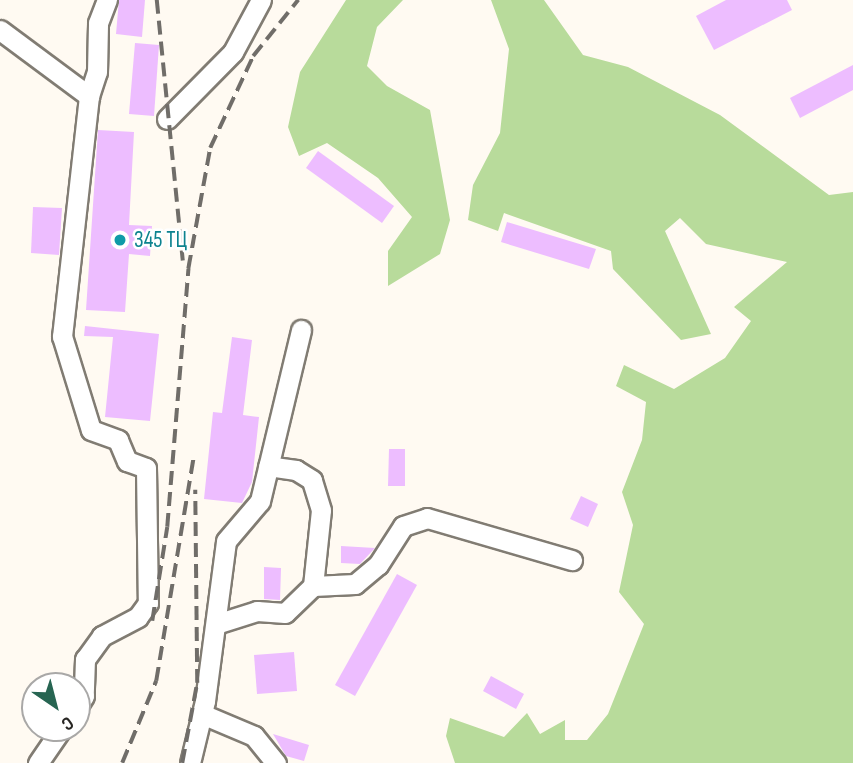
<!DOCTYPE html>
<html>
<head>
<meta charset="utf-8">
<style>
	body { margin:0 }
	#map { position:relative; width:853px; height:763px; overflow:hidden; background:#fffaf2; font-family:"Sofia Sans Condensed",sans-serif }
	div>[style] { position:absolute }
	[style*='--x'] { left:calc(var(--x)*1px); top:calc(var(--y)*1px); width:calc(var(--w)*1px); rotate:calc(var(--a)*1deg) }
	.green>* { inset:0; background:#b8db9b }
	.building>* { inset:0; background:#edbdff }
	.roads { filter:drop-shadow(2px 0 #817c73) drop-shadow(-2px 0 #817c73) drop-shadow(0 2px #817c73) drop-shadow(0 -2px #817c73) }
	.minor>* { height:19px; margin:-9.5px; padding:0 9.5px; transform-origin:9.5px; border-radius:9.5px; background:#fff }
	.rail>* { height:3.5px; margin-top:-1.75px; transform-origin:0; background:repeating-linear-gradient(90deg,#706d69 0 14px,transparent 0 21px) }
	.dots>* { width:19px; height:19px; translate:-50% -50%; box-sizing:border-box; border:4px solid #fff; border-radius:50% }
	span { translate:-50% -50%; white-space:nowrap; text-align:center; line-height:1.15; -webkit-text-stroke:5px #fff; paint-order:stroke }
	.culture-label { font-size:23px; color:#0d838f }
	.left { translate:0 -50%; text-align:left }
	.north { position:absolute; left:21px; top:672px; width:70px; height:70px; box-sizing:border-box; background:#fff; border:2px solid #a9a8a7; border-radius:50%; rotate:145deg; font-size:19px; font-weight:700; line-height:28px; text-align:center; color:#282623 }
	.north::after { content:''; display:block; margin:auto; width:24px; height:32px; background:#276552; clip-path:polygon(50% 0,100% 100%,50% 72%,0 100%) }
</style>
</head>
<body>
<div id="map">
	<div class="green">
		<div style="clip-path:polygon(346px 0,403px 0,377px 27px,367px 66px,387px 86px,430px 110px,450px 220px,440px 254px,388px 286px,388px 251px,412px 217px,378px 178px,327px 143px,299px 156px,288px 127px,300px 72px)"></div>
		<div style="clip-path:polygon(491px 0,544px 0,583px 55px,628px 67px,720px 115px,829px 195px,853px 192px,853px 763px,455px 763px,446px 736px,450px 718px,504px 737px,527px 713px,540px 734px,565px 720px,565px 740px,587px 740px,608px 714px,644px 624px,619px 592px,633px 525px,622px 492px,642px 440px,646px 402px,616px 386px,624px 365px,674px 389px,725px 358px,751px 321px,734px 307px,787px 262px,706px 244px,680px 218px,665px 231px,711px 334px,681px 340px,613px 269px,611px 251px,504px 213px,498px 231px,468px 220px,473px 185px,500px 133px,509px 49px)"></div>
	</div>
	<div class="building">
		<div style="clip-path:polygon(119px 0,145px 0,142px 37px,116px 34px)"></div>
		<div style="clip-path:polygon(726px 0,787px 0,792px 10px,714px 50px,696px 16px)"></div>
		<div style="clip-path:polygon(135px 43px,159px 45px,154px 116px,129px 114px)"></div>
		<div style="clip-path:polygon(853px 65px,853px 90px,800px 118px,790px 98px)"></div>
		<div style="clip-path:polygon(98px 130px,134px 132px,129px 225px,152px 226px,150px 256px,129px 254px,125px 312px,86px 310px)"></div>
		<div style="clip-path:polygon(318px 151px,394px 206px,382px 223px,306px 168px)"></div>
		<div style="clip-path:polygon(33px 207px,62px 208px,59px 255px,31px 253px)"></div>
		<div style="clip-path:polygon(507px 222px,596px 249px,589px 269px,501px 242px)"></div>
		<div style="clip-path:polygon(85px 326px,159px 334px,150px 421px,105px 417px,113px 337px,84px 336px)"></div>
		<div style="clip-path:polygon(232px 337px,252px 340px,243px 415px,259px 417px,252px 482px,242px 503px,204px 499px,213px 412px,222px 413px)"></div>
		<div style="clip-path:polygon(389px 449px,405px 449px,405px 486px,388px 486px)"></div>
		<div style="clip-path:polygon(581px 496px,598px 504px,588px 527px,570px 519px)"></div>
		<div style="clip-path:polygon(341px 546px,375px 548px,360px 564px,341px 563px)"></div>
		<div style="clip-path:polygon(264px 567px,281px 568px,280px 600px,264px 599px)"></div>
		<div style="clip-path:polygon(397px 574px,417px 585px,355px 696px,335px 685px)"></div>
		<div style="clip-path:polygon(294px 652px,297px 691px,257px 694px,254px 655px)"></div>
		<div style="clip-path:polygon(491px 676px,524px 694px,516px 709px,483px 691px)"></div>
		<div style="clip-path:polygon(273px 734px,309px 745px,304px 761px,286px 756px)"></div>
	</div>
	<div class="roads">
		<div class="minor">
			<div style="--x:0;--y:30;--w:111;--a:36.6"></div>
			<div style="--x:89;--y:96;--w:242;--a:96.4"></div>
			<div style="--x:62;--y:336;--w:98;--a:72.9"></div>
			<div style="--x:91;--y:430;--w:29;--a:20"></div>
			<div style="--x:118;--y:440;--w:23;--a:67"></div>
			<div style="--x:127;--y:461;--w:20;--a:20"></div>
			<div style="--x:146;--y:468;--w:135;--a:89.2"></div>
			<div style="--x:148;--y:603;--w:17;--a:126"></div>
			<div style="--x:138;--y:617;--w:41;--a:152.2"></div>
			<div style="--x:102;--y:636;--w:29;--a:126"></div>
			<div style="--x:85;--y:659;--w:37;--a:92"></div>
			<div style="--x:84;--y:696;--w:13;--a:122"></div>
			<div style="--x:89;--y:96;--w:25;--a:-72"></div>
			<div style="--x:97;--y:72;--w:49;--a:-88.8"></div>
			<div style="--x:98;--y:23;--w:25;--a:-69"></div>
			<div style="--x:167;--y:119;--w:94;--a:-45.4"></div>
			<div style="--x:233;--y:52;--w:59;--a:-61.7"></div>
			<div style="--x:313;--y:586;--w:42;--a:-2.7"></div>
			<div style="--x:355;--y:584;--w:30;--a:-40"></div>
			<div style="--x:378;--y:565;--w:46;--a:-57.3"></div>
			<div style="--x:403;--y:526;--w:25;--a:-18"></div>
			<div style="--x:427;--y:518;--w:151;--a:16.2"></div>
			<div style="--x:216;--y:624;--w:43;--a:-17.6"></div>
			<div style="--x:257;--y:611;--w:28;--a:4"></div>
			<div style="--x:285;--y:613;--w:39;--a:-44"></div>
			<div style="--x:313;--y:586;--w:76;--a:-84"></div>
			<div style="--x:321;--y:510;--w:31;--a:-107"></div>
			<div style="--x:312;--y:480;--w:19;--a:-148"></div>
			<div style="--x:296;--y:470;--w:28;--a:-172"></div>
			<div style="--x:202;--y:714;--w:56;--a:22.9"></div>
			<div style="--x:254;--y:736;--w:35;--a:51"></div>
			<div style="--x:38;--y:763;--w:42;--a:-55.6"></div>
			<div style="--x:190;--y:763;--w:64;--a:-76.4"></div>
			<div style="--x:205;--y:701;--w:161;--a:-82.5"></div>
			<div style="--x:226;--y:541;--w:52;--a:-49.6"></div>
			<div style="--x:260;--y:501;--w:176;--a:-76.5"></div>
		</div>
	</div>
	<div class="rail">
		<div style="--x:157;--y:0;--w:262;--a:84.3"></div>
		<div style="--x:152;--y:621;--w:95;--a:-80.9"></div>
		<div style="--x:167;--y:527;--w:259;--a:-85.3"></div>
		<div style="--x:188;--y:269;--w:123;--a:-79.7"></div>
		<div style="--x:210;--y:148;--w:102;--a:-64.9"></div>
		<div style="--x:253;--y:56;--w:72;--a:-51.2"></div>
		<div style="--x:122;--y:763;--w:89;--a:-67.5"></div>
		<div style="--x:156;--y:681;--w:225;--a:-80.5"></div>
		<div style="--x:182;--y:763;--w:81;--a:-79.4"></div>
		<div style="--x:197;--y:683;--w:193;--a:-90.6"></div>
	</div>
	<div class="dots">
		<div style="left:120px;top:240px;background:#0f9aa8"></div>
	</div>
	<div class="culture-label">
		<span class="left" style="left:134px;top:240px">345 ТЦ</span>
	</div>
	<div class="north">С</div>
</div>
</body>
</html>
